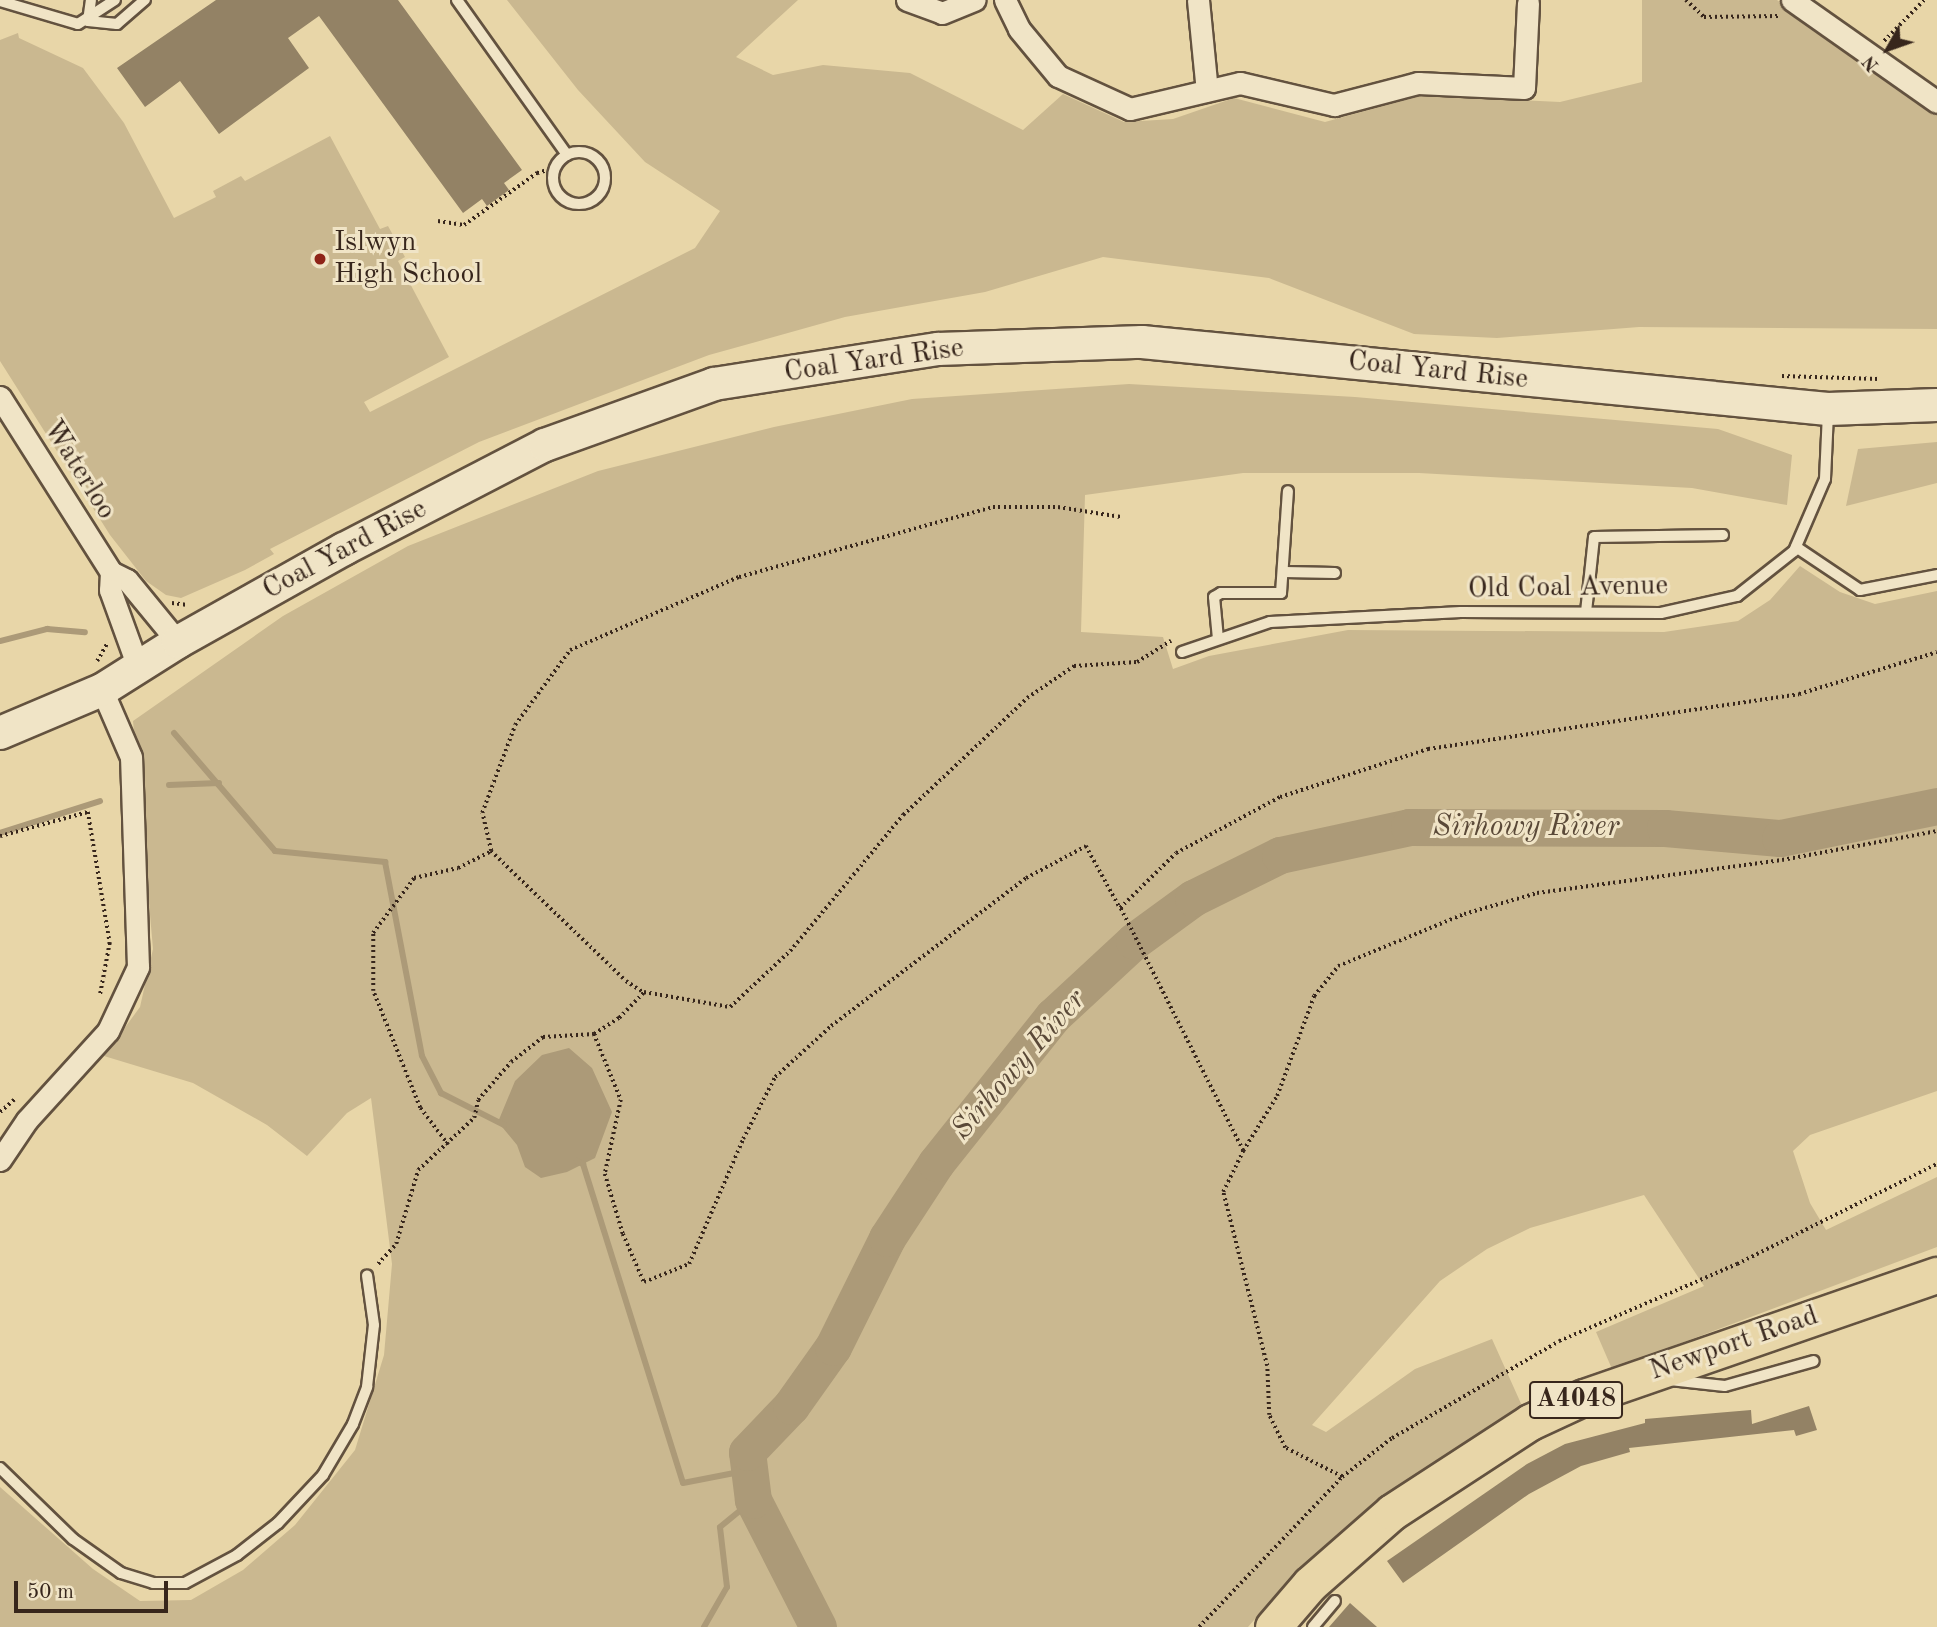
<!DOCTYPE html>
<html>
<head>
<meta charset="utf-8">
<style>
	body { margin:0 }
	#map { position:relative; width:1937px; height:1627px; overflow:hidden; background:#e8d6a8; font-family:"Old Standard TT",serif }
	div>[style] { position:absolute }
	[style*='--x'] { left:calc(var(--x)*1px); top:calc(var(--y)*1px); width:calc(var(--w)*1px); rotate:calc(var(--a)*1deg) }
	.green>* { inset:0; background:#cab890 }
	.water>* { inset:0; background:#ac9a78 }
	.stream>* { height:6px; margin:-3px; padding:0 3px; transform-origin:3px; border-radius:3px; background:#ac9a78 }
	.river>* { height:37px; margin:-18.5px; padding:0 18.5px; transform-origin:18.5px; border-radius:18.5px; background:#ac9a78 }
	.building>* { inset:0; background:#938265 }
	.path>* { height:3.5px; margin-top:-1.75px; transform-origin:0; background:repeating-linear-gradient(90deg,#37261c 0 2px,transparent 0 5.5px) }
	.roads { filter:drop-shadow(2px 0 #63523f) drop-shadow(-2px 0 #63523f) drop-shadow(0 2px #63523f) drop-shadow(0 -2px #63523f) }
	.service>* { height:10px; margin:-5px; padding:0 5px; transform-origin:5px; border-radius:5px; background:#f0e4c6 }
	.service>.ring { margin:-5px; padding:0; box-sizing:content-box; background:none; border:10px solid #f0e4c6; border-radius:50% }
	.minor>* { height:21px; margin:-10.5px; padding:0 10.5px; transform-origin:10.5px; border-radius:10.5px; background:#f0e4c6 }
	.secondary>* { height:32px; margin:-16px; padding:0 16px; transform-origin:16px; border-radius:16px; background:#f0e4c6 }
	.primary>* { height:35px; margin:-17.5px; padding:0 17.5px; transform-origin:17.5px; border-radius:17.5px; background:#e8d6a8 }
	.dots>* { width:19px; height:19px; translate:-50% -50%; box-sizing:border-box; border:4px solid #f0e4c6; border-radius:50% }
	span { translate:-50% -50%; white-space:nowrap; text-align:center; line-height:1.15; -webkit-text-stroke:6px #f0e4c6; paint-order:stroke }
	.shield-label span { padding:2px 5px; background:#f0e4c6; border:2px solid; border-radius:5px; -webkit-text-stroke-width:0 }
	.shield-label { font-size:26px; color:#37261c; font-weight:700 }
	.poi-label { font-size:28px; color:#37261c }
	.left { translate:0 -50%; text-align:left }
	.street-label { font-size:28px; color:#37261c }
	.water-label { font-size:30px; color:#5a4938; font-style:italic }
	.north { position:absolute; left:1853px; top:14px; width:70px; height:70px; -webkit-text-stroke:5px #f0e4c6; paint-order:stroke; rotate:230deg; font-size:19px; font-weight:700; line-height:28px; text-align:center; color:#37261c }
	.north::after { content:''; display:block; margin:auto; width:24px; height:32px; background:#37261c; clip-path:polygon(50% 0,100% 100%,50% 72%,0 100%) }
	.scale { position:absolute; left:14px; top:1581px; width:154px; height:32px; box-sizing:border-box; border:4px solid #37261c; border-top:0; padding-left:9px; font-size:21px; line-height:24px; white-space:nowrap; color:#37261c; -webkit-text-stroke:5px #f0e4c6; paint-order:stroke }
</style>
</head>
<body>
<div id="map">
	<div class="green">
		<div style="clip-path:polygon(507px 0,798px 0,736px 57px,773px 75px,823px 65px,910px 73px,1023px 130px,1063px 94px,1124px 122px,1173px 119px,1234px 98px,1325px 122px,1424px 95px,1560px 102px,1642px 82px,1642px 0,1777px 0,1937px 114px,1937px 329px,1639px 327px,1497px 338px,1414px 334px,1269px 278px,1103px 257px,985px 292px,845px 317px,709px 355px,479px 442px,270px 549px,274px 554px,245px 570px,181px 598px,166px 595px,146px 581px,110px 535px,0 361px,0 40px,18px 33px,19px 38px,83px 68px,124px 123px,174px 218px,216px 197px,213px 191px,241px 176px,245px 181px,330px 136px,380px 229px,388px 226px,405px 257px,398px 261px,449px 357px,364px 402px,370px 412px,695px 248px,720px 211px,645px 162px,578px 90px)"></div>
		<div style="clip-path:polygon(1129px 384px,1355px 397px,1718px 429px,1792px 455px,1787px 505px,1692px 488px,1419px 473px,1243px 473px,1085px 495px,1081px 632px,1163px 637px,1173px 669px,1209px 656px,1348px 630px,1664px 632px,1738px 621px,1770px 600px,1800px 566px,1840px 592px,1875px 604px,1937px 591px,1937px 1091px,1810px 1135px,1793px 1151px,1810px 1203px,1826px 1230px,1937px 1177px,1937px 1247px,1612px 1369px,1596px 1332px,1704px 1286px,1644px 1195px,1530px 1228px,1487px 1249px,1440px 1281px,1312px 1425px,1326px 1432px,1415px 1369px,1492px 1339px,1523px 1408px,1503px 1417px,1352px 1526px,1283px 1587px,1248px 1627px,0 1627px,0 1487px,93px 1569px,140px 1601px,191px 1600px,243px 1570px,295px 1525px,355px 1450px,384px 1355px,392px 1264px,371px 1098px,347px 1113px,307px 1156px,267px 1125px,193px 1083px,104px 1056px,140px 1007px,153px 949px,133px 721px,283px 616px,408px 546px,598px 471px,774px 427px,912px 399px)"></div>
		<div style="clip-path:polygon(1937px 442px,1937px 483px,1846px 506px,1858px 449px)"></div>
	</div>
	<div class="water">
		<div style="clip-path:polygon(569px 1048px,592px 1068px,612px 1112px,595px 1158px,567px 1172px,541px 1178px,525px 1167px,517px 1145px,498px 1122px,515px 1081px,542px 1055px)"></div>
	</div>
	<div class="stream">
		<div style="--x:0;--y:641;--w:49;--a:-14.3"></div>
		<div style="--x:47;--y:629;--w:38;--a:5"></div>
		<div style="--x:174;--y:733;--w:155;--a:49.4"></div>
		<div style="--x:275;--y:851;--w:111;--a:5.7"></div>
		<div style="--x:385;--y:862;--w:197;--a:79.2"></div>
		<div style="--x:422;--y:1056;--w:42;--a:62.8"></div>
		<div style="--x:441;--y:1093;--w:71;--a:26.9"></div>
		<div style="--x:169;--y:785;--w:50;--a:-2.3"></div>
		<div style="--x:0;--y:833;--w:105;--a:-17.7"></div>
		<div style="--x:577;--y:1161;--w:7;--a:27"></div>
		<div style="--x:583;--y:1164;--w:334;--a:72.6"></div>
		<div style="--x:683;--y:1483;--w:68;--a:-11"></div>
		<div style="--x:704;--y:1627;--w:46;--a:-60.1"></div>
		<div style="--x:727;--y:1587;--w:60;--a:-96.7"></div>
		<div style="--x:720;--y:1527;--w:43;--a:-39.3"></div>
	</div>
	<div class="river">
		<div style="--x:818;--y:1627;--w:143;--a:-117.1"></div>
		<div style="--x:753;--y:1500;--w:48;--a:-97.1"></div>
		<div style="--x:747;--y:1452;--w:64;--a:-46.3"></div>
		<div style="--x:791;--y:1406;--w:72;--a:-54.6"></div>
		<div style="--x:833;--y:1347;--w:122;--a:-63.6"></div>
		<div style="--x:887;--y:1238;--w:90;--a:-56.8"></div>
		<div style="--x:936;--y:1163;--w:188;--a:-51.5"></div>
		<div style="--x:1053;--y:1016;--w:110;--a:-42.8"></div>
		<div style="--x:1134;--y:941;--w:73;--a:-36.1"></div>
		<div style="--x:1193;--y:898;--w:97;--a:-26.3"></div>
		<div style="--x:1280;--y:855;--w:132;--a:-12.2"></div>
		<div style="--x:1409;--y:827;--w:256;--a:0.2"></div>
		<div style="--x:1665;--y:828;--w:115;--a:5"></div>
		<div style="--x:1780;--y:838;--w:160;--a:-11.5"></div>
	</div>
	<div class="building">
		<div style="clip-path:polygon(216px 0,398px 0,522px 170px,504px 183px,509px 190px,487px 206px,482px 199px,463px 213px,319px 16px,288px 38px,309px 68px,219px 134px,180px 81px,145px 107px,117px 68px)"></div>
		<div style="clip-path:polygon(1809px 1406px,1817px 1430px,1796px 1436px,1794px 1430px,1629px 1448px,1630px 1452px,1581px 1466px,1529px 1494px,1403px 1583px,1387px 1561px,1527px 1464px,1565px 1444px,1645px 1423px,1645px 1419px,1751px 1410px,1752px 1424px)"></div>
		<div style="clip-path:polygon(1350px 1603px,1377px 1627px,1329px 1627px)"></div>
	</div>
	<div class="path">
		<div style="--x:1686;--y:0;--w:25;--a:43"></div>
		<div style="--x:1704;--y:17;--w:75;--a:-0.8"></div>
		<div style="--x:1884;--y:41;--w:57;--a:-45.7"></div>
		<div style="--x:438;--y:221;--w:26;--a:9"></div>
		<div style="--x:464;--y:225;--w:90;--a:-35.5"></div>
		<div style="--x:537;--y:173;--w:18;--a:-16"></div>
		<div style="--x:1782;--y:376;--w:97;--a:1.8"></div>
		<div style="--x:172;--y:603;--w:16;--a:7"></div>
		<div style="--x:97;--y:661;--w:20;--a:-60"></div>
		<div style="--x:0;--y:836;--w:91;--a:-15.3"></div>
		<div style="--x:88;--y:812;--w:133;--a:80.5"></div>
		<div style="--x:110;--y:943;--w:54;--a:100.7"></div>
		<div style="--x:491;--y:851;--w:39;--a:-103"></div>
		<div style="--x:482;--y:813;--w:94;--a:-69.4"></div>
		<div style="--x:515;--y:725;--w:93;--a:-53.7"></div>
		<div style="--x:570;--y:650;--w:184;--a:-23.4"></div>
		<div style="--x:739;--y:577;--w:263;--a:-15.4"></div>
		<div style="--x:993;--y:507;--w:65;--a:0"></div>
		<div style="--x:1058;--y:507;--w:64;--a:9"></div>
		<div style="--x:594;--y:1034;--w:30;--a:-33"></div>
		<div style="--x:619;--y:1018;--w:36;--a:-46"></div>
		<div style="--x:644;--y:992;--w:87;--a:9.9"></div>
		<div style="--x:730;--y:1007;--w:82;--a:-43"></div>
		<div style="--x:790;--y:951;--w:177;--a:-50.3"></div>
		<div style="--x:903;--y:815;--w:170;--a:-43.3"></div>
		<div style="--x:1027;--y:698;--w:57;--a:-34.2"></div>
		<div style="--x:1074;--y:666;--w:63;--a:-3.6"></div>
		<div style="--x:1137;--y:662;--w:40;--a:-32"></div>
		<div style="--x:0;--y:1112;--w:20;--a:-41"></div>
		<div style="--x:448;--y:1145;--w:46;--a:-127.1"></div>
		<div style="--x:420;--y:1108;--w:126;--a:-111.9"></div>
		<div style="--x:373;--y:991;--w:58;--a:-90"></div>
		<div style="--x:373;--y:933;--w:69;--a:-53.3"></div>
		<div style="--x:414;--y:878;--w:45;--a:-12.8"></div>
		<div style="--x:458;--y:868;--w:37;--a:-27"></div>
		<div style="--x:491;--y:851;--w:187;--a:43.9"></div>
		<div style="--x:626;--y:981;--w:20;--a:33"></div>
		<div style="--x:1243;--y:1151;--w:65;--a:-58.3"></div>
		<div style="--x:1277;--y:1096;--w:107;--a:-69.7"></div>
		<div style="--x:1314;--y:996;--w:38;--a:-51"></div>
		<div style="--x:1338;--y:966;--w:136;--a:-22.4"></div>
		<div style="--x:1464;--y:914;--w:76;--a:-16"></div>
		<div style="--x:1537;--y:893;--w:247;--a:-7.7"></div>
		<div style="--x:1782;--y:860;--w:158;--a:-10.6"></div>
		<div style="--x:378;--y:1264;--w:27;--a:-48"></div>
		<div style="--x:396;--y:1244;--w:77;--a:-73.4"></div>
		<div style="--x:418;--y:1170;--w:76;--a:-42.9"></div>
		<div style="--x:474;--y:1118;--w:18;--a:-77"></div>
		<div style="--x:478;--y:1100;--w:50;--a:-49"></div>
		<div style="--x:511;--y:1062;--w:41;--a:-38"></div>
		<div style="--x:543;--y:1037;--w:51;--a:-3.4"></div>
		<div style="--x:594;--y:1034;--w:71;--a:67.8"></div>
		<div style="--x:621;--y:1100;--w:76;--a:102.2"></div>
		<div style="--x:605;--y:1174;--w:63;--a:73.3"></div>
		<div style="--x:623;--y:1234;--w:52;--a:66.4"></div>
		<div style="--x:644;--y:1282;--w:48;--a:-21.8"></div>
		<div style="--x:689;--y:1264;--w:136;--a:-66.6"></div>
		<div style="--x:743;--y:1139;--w:70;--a:-62.7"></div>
		<div style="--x:775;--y:1077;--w:76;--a:-42.3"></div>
		<div style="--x:831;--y:1026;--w:245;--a:-37.2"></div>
		<div style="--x:1026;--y:878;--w:68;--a:-28.1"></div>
		<div style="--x:1086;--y:846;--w:71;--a:61.3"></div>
		<div style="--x:1342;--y:1477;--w:64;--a:-153"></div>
		<div style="--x:1285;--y:1448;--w:37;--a:-116"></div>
		<div style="--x:1269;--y:1415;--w:49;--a:-92.3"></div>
		<div style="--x:1267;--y:1366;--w:179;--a:-104.2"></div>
		<div style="--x:1223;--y:1192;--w:46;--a:-64"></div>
		<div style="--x:1243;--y:1151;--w:272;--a:-116.8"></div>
		<div style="--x:1120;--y:908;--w:78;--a:-44.5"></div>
		<div style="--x:1176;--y:853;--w:118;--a:-28.3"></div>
		<div style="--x:1280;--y:797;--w:156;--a:-18"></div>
		<div style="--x:1428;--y:749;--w:375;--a:-8.4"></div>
		<div style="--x:1799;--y:694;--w:144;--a:-16.9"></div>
		<div style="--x:1199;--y:1627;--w:207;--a:-46.4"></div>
		<div style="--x:1342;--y:1477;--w:63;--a:-38"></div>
		<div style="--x:1392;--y:1438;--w:193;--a:-30.1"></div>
		<div style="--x:1559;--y:1341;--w:194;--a:-23.4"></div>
		<div style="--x:1737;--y:1264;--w:224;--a:-26.6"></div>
	</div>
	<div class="roads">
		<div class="service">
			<div style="--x:457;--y:0;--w:190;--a:54.6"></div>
			<div style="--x:0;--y:1;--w:81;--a:16.4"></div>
			<div style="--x:78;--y:24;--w:44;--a:-33"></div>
			<div style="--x:88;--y:21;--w:29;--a:6"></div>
			<div style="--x:117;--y:24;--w:37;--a:-41"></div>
			<div style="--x:88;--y:21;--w:21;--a:-82"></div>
			<div class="ring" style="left:553px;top:152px;width:42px;height:42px"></div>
			<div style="--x:1796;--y:547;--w:77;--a:33.9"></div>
			<div style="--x:1860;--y:590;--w:78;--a:-11"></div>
			<div style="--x:1285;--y:572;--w:50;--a:1.1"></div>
			<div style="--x:1586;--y:612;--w:75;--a:-83.9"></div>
			<div style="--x:1594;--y:537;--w:129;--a:-0.9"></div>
			<div style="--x:1218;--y:639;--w:42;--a:-95.4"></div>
			<div style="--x:1214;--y:597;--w:8;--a:-30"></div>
			<div style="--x:1221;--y:593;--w:60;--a:0"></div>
			<div style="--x:1281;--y:593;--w:102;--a:-86.1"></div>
			<div style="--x:1182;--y:652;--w:93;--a:-18.8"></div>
			<div style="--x:1270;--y:622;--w:191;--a:-3"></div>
			<div style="--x:1461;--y:612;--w:200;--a:0.3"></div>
			<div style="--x:1661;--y:613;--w:78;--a:-12.6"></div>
			<div style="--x:1737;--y:596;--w:73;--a:-38.3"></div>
			<div style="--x:1794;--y:551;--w:78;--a:-66.7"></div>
			<div style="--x:1825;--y:479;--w:67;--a:-87.4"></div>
			<div style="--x:1670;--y:1380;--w:55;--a:6.2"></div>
			<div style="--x:1725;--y:1386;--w:92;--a:-15.7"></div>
			<div style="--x:0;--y:1468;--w:102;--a:44.2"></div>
			<div style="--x:73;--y:1539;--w:59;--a:35.3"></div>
			<div style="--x:121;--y:1573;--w:34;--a:17"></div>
			<div style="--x:153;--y:1583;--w:32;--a:0"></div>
			<div style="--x:185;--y:1583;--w:59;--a:-28.3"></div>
			<div style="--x:237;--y:1555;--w:52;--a:-38"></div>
			<div style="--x:278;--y:1523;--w:66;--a:-46.8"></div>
			<div style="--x:323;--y:1475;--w:59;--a:-59.5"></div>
			<div style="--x:353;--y:1424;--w:40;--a:-69"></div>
			<div style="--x:367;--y:1387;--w:62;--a:-83.6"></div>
			<div style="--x:374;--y:1325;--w:50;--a:-98"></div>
			<div style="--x:1313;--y:1627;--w:34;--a:-50"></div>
		</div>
		<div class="minor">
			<div style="--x:907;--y:0;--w:37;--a:20"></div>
			<div style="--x:942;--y:13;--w:35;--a:-22"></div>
			<div style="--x:1005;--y:0;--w:32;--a:64"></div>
			<div style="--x:1019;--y:29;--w:61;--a:50.3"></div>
			<div style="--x:1058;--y:76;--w:79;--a:24.6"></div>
			<div style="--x:1130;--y:109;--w:113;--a:-13.3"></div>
			<div style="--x:1240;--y:83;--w:97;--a:13.2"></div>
			<div style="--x:1334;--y:105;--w:87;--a:-14.7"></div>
			<div style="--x:1418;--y:83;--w:106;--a:2.7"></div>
			<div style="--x:1524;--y:88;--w:85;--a:-87.3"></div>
			<div style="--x:1198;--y:0;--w:91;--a:84.4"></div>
			<div style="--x:1792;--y:0;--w:177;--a:35.1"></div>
			<div style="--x:0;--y:397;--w:207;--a:57.6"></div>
			<div style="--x:111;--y:572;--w:18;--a:27"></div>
			<div style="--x:127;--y:580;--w:80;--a:50.6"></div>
			<div style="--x:111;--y:572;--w:18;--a:93"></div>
			<div style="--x:110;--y:590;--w:82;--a:70"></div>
			<div style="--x:0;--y:1160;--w:48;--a:-56"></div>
			<div style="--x:27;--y:1120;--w:120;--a:-47.7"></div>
			<div style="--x:108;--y:1031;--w:71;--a:-64.9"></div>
			<div style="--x:138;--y:967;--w:210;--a:-91.9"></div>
			<div style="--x:131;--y:757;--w:73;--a:-113.4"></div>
		</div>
		<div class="secondary">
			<div style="--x:0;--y:733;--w:111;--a:-22.9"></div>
			<div style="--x:102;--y:690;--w:90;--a:-32.3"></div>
			<div style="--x:178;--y:642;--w:190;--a:-29.3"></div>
			<div style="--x:344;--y:549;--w:226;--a:-27.4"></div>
			<div style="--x:545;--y:445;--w:180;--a:-19.8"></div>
			<div style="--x:714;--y:384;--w:227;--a:-8.9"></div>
			<div style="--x:938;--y:349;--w:204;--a:-2"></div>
			<div style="--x:1142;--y:342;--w:689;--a:5.58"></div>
			<div style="--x:1828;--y:409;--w:109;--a:-2.1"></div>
		</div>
		<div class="primary">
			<div style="--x:1273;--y:1627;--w:57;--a:-49.3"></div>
			<div style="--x:1310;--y:1584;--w:109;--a:-41.3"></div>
			<div style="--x:1392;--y:1512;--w:165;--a:-33.1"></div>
			<div style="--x:1530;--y:1422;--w:60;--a:-24.8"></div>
			<div style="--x:1584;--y:1397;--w:373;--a:-19.1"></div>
		</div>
	</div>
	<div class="dots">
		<div style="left:320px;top:259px;background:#8f2418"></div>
	</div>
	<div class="shield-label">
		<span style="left:1576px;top:1400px">A4048</span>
	</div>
	<div class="poi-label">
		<span class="left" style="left:334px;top:259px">Islwyn<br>High School</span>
	</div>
	<div class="street-label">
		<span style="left:874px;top:361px;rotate:-8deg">Coal Yard Rise</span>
		<span style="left:1438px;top:371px;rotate:6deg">Coal Yard Rise</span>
		<span style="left:79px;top:470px;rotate:58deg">Waterloo</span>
		<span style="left:345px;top:550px;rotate:-28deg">Coal Yard Rise</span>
		<span style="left:1568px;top:588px;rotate:-1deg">Old Coal Avenue</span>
		<span style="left:1734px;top:1344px;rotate:-19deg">Newport Road</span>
	</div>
	<div class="water-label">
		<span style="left:1526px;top:827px">Sirhowy River</span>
		<span style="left:1019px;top:1065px;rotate:-49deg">Sirhowy River</span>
	</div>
	<div class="north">N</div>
	<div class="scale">50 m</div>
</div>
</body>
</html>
